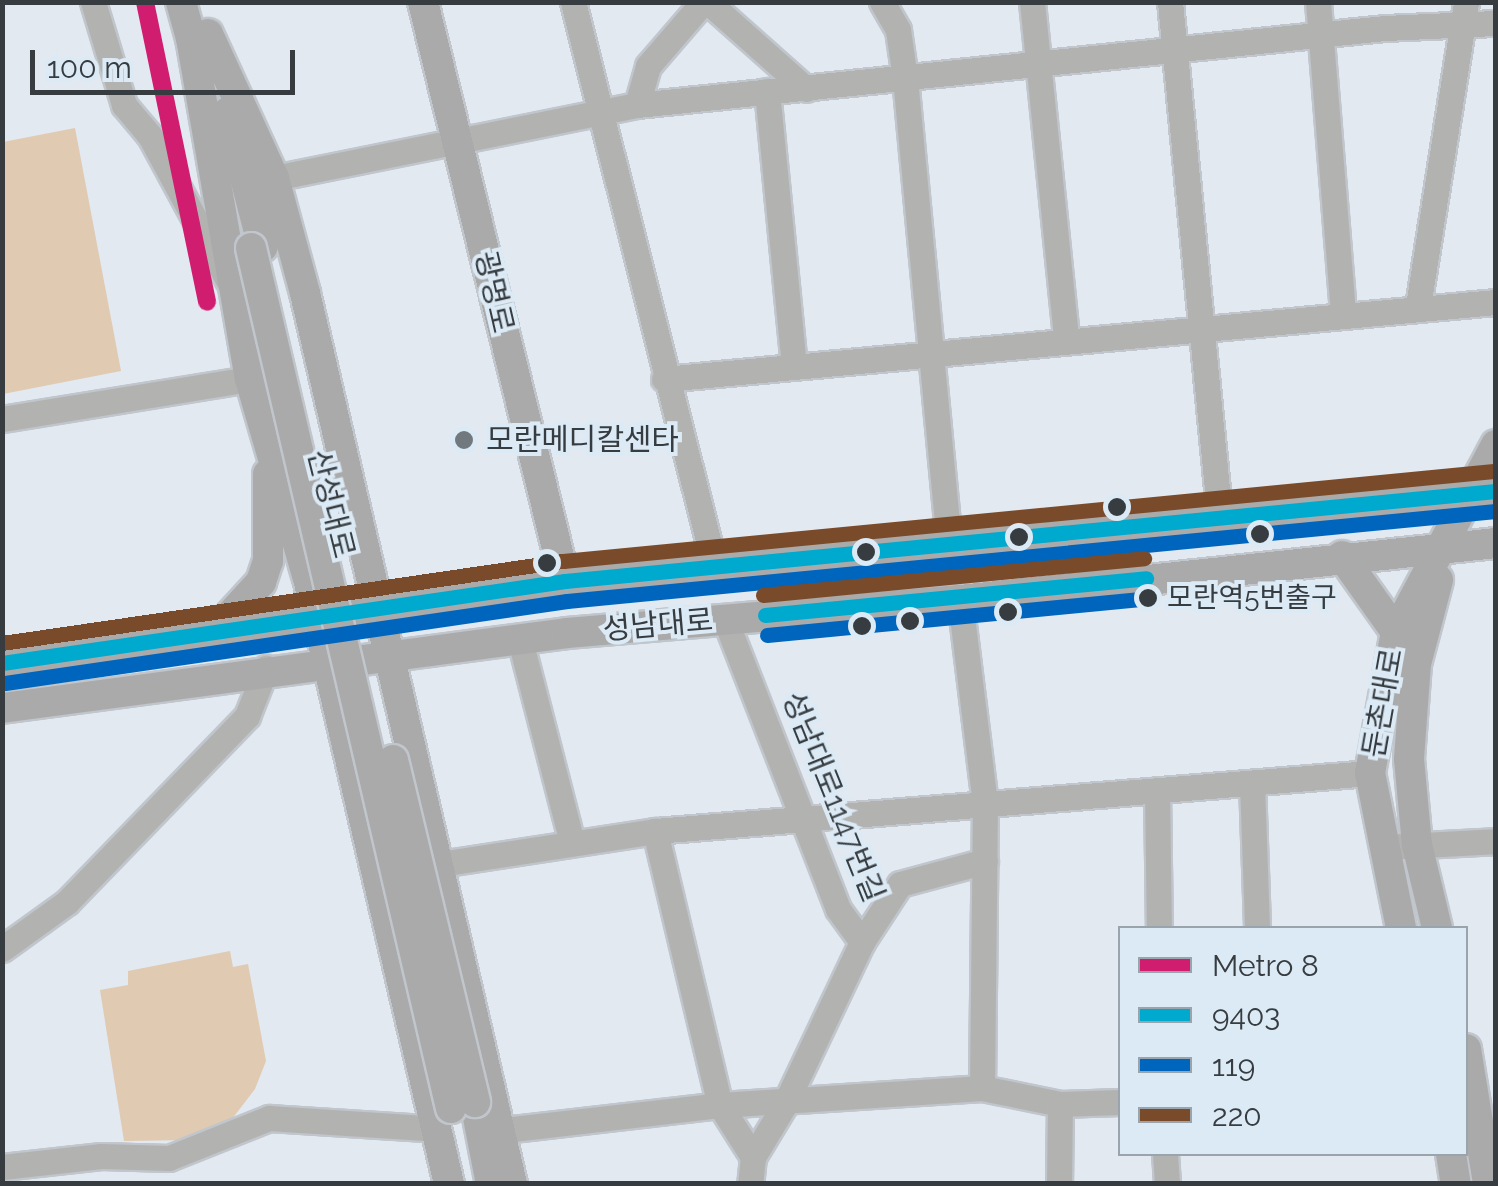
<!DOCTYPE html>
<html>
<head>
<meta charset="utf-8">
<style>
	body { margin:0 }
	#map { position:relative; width:1498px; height:1186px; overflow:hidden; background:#e2e9f0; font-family:Raleway,"Noto Sans KR",sans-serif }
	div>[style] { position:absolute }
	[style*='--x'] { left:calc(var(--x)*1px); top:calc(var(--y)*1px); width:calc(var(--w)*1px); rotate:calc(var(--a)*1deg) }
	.green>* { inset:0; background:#e0cab2 }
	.roads { filter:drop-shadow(2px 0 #c0c6cc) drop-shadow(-2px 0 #c0c6cc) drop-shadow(0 2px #c0c6cc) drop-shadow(0 -2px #c0c6cc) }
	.minor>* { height:25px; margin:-12.5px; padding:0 12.5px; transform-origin:12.5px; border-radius:12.5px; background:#b2b2b1 }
	.major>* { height:30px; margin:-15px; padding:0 15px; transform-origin:15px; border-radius:15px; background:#aaa }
	.bridges { filter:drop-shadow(2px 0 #c0c6cc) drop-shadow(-2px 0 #c0c6cc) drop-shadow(0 2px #c0c6cc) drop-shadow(0 -2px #c0c6cc) }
	.major-bridge>* { height:30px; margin:-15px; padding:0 15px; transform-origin:15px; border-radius:15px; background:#aaa }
	.bus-1>* { height:15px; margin:-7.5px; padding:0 7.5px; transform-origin:7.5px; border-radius:7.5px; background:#00a9ce }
	.bus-2>* { height:15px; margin:-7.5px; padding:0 7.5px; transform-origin:7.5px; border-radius:7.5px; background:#0065bd }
	.bus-3>* { height:15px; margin:-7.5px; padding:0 7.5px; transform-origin:7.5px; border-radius:7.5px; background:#7a4b2a }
	.metro-1>* { height:18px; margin:-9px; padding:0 9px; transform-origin:9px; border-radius:9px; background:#d11d70 }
	.dots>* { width:28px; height:28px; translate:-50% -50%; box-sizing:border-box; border:5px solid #dceaf6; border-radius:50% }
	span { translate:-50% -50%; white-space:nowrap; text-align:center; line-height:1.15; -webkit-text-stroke:8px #dceaf6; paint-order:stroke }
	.bus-label { font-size:28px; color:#363c40 }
	.left { translate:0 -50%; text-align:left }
	.street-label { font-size:30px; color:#363c40 }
	.poi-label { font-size:30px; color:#363c40 }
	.frame { position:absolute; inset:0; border:5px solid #363c40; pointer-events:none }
	.legend { position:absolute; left:1118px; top:926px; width:350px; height:230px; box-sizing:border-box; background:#dceaf6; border:2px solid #9aa4ad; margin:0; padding:12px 18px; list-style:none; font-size:30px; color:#363c40 }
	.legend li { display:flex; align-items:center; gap:20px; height:50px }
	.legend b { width:50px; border:2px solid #9aa4ad }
	.scale { position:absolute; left:30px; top:50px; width:265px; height:45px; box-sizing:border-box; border:5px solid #363c40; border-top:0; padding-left:12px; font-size:30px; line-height:35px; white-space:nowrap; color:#363c40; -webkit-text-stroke:8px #dceaf6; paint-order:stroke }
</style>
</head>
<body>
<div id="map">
	<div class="green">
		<div style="clip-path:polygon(75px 128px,121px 371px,3px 394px,3px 142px)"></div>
		<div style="clip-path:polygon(230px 951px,233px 967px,248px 964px,266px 1061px,255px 1089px,229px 1123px,191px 1140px,124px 1141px,100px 990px,128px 985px,128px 971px)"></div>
	</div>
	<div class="roads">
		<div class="minor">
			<div style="--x:93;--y:2;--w:108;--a:73.2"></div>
			<div style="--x:124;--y:105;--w:40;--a:50"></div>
			<div style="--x:150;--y:136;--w:164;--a:61.6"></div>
			<div style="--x:573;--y:2;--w:584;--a:75.92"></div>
			<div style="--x:708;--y:2;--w:131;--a:41.6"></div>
			<div style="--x:882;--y:2;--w:32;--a:60"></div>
			<div style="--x:898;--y:30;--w:49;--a:81.7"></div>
			<div style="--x:905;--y:78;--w:470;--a:84.6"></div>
			<div style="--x:1032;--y:2;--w:338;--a:84.2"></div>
			<div style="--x:1170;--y:2;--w:520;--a:84.49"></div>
			<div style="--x:1318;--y:2;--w:311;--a:85.4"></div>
			<div style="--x:767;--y:91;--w:274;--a:84.4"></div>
			<div style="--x:637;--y:105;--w:41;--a:-74.2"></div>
			<div style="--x:648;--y:66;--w:84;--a:-49.3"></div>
			<div style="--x:274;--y:178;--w:370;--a:-11.4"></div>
			<div style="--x:637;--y:105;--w:752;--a:-5.88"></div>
			<div style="--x:1385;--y:28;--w:111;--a:-2.6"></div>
			<div style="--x:1418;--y:306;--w:308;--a:-81"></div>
			<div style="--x:664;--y:379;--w:836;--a:-5.29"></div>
			<div style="--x:2;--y:419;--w:251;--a:-9.2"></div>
			<div style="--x:960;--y:600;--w:205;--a:83"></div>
			<div style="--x:985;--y:803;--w:285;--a:90.6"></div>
			<div style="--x:725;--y:619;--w:311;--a:68.7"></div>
			<div style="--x:838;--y:909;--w:41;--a:54"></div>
			<div style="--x:862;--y:942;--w:179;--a:115.4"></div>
			<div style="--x:785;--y:1104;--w:62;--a:121.1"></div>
			<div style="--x:520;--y:640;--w:209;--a:75.6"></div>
			<div style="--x:1252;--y:783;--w:145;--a:88"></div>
			<div style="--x:1157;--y:790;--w:138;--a:89.2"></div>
			<div style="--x:655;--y:831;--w:282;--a:76.7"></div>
			<div style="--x:720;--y:1105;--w:62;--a:57.6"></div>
			<div style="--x:753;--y:1157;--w:27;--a:96"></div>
			<div style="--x:1383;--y:847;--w:113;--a:-3"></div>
			<div style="--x:440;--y:864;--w:218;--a:-8.7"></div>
			<div style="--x:655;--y:831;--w:717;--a:-4.64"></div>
			<div style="--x:862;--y:942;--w:69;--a:-56.8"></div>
			<div style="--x:900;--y:884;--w:88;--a:-15.1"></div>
			<div style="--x:2;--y:949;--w:80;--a:-35.9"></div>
			<div style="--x:67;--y:902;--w:259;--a:-45.9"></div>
			<div style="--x:247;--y:716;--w:52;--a:-68.4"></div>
			<div style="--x:504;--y:1130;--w:217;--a:-6.6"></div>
			<div style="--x:720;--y:1105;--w:263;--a:-3.7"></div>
			<div style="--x:982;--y:1088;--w:80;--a:11.6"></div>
			<div style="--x:1060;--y:1104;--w:60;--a:-1.9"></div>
			<div style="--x:1165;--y:1154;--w:30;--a:86"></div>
			<div style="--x:2;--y:1167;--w:100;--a:-6.3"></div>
			<div style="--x:101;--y:1156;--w:68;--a:1.7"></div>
			<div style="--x:169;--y:1158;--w:108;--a:-21.8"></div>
			<div style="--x:269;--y:1118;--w:168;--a:3.7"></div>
			<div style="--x:1059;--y:1184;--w:80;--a:-89.3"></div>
		</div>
		<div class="major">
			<div style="--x:181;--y:2;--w:57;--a:74.7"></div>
			<div style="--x:423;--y:2;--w:596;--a:76.22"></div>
			<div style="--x:208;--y:34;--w:158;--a:65.4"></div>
			<div style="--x:274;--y:178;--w:119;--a:74.9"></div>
			<div style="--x:305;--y:293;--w:915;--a:76.92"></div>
			<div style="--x:191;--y:38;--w:346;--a:80.2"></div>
			<div style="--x:250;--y:379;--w:207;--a:73.8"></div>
			<div style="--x:308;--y:578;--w:622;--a:76.9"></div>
			<div style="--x:228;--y:112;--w:139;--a:75.5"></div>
			<div style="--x:1342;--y:556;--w:93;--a:54.6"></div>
			<div style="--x:215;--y:632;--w:68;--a:-47.4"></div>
			<div style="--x:261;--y:582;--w:22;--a:-72"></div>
			<div style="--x:268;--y:561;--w:87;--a:-90"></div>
			<div style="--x:2;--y:663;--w:569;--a:-8.29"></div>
			<div style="--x:565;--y:581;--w:935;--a:-5.52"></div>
			<div style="--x:2;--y:708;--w:570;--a:-7.56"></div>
			<div style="--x:567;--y:633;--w:394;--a:-4.8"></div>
			<div style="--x:960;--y:600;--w:539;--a:-6.07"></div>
			<div style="--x:1401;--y:928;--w:158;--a:-101.3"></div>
			<div style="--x:1370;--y:773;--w:143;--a:-79.6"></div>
			<div style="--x:1396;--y:632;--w:212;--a:-61.9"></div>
			<div style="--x:1437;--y:928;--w:85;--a:-103.5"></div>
			<div style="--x:1417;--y:845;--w:86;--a:-95.3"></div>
			<div style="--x:1409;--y:759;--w:95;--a:-85.8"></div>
			<div style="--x:1416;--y:664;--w:87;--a:-75.3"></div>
			<div style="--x:1466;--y:1049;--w:137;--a:80.7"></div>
			<div style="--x:475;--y:1102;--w:84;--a:79"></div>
			<div style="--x:1451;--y:1154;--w:30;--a:81"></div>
		</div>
	</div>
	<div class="bridges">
		<div class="major-bridge">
			<div style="--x:251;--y:248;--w:883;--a:76.91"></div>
			<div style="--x:393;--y:760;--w:352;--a:76.5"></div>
		</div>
	</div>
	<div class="bus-1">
		<div style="--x:765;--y:615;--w:383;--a:-5.5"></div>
		<div style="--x:2;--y:663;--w:569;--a:-8.29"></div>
		<div style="--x:565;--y:581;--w:935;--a:-5.52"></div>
	</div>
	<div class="bus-2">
		<div style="--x:767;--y:635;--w:383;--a:-5.5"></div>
		<div style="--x:5;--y:683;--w:568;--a:-8.3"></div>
		<div style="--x:567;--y:601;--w:933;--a:-5.53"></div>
	</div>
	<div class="bus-3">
		<div style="--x:763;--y:595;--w:383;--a:-5.5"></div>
		<div style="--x:2;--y:643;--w:567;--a:-8.32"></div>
		<div style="--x:563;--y:561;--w:935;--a:-5.52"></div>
	</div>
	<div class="metro-1">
		<div style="--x:145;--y:2;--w:306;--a:78.3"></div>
	</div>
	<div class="dots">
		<div style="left:464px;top:440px;background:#72797e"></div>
		<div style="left:1117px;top:507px;background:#363c40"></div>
		<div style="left:1260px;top:534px;background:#363c40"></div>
		<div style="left:1019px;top:537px;background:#363c40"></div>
		<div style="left:866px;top:552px;background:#363c40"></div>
		<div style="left:547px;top:563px;background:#363c40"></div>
		<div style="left:1148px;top:598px;background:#363c40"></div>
		<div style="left:1008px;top:612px;background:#363c40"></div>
		<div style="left:910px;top:621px;background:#363c40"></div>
		<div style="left:862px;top:626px;background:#363c40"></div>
	</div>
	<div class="bus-label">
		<span class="left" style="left:1167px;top:598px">모란역5번출구</span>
	</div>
	<div class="street-label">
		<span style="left:494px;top:292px;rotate:77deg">광명로</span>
		<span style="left:331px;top:504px;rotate:76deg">산성대로</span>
		<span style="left:658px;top:625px;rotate:-5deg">성남대로</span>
		<span style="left:1383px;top:703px;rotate:-80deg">둔촌대로</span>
		<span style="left:833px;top:797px;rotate:68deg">성남대로1147번길</span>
	</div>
	<div class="poi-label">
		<span class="left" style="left:486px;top:440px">모란메디칼센타</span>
	</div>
	<div class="frame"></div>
	<ul class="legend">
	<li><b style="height:12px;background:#d11d70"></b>Metro 8</li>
	<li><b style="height:12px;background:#00a9ce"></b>9403</li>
	<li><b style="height:12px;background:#0065bd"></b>119</li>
	<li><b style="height:12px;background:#7a4b2a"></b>220</li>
	</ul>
	<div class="scale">100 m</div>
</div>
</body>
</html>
